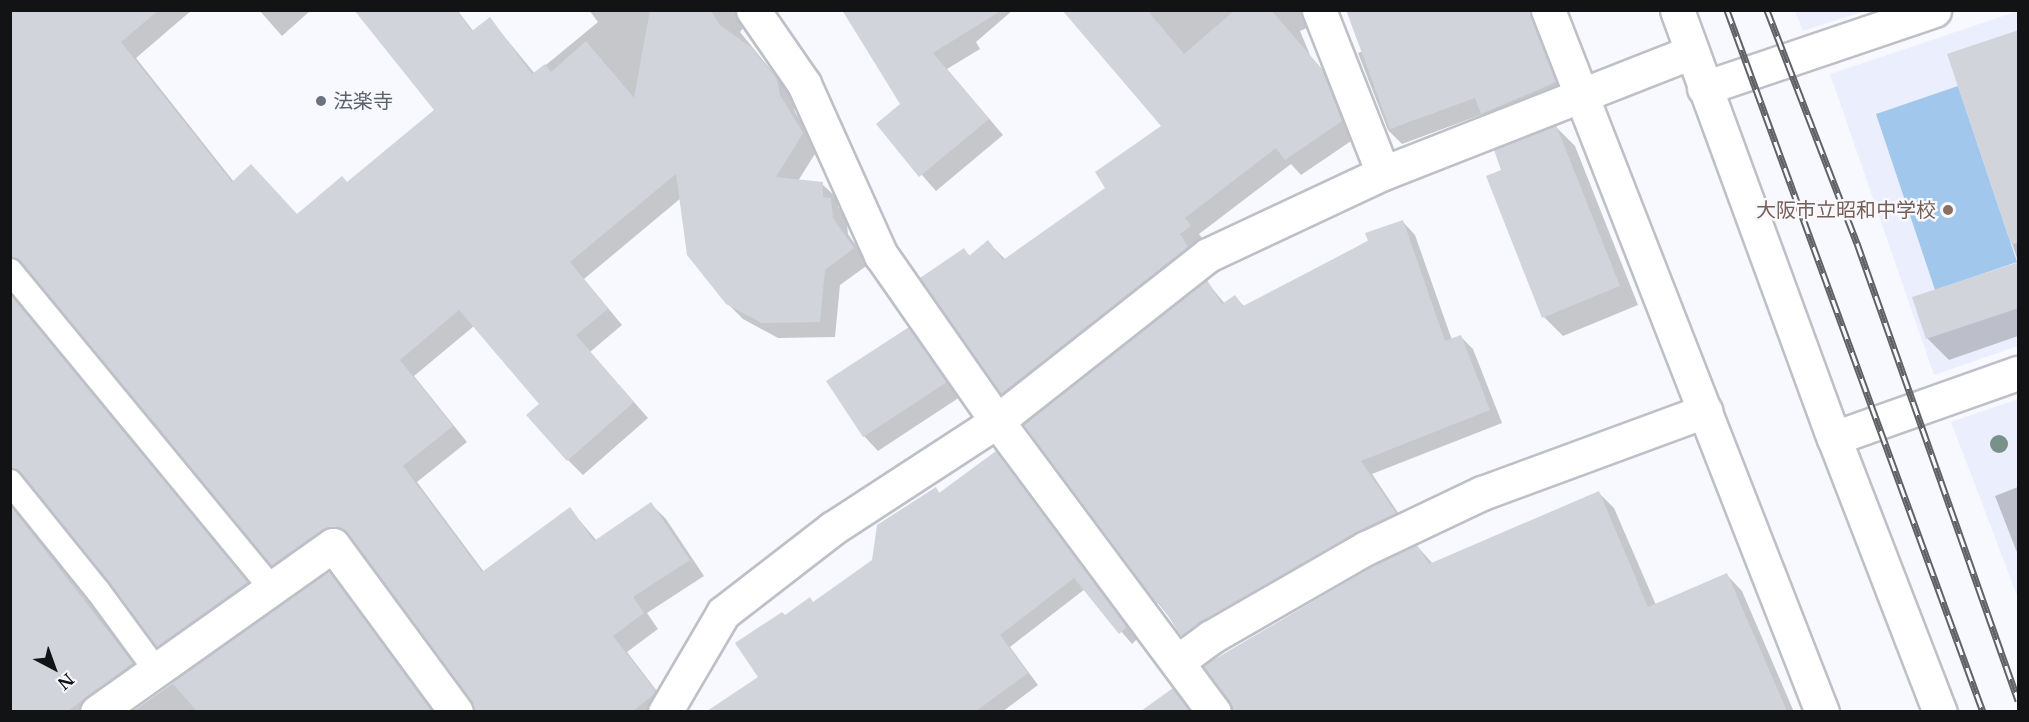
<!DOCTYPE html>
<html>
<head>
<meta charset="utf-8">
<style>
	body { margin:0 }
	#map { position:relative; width:2029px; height:722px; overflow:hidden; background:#f8f9fe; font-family:"Libre Baskerville","Noto Sans JP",serif }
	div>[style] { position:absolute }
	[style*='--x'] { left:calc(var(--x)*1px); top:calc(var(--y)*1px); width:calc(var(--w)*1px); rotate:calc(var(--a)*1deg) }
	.built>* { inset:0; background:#ebeefd }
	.water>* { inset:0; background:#a1c8ec }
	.shadow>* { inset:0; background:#0003 }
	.building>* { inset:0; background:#d2d4db }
	.roads { filter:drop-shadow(2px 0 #bec0c8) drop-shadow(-2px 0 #bec0c8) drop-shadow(0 2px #bec0c8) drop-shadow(0 -2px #bec0c8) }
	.lane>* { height:24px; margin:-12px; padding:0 12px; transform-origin:12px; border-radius:12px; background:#fff }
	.street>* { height:33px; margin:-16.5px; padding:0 16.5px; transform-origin:16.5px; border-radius:16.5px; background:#fff }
	.rail>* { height:7px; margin-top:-3.5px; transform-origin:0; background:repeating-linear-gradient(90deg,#f8f9fe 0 14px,#616265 0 28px); box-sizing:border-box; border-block:2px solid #616265 }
	.trees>* { width:18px; height:18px; margin:-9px; border-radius:50%; background:#7a9189 }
	.dots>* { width:16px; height:16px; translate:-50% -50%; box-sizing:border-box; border:3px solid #f8f9fe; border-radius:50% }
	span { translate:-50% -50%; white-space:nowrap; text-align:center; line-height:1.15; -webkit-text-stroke:4.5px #f8f9fe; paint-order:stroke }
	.worship-label { font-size:20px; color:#5b616d }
	.left { translate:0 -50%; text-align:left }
	.education-label { font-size:20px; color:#785e54 }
	.right { translate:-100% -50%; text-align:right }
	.frame { position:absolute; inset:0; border:12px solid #121315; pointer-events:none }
	.north { position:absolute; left:24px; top:638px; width:60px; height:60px; -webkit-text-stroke:4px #f8f9fe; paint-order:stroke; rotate:139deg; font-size:16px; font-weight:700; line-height:24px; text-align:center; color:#121315 }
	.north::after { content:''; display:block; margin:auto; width:21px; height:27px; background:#121315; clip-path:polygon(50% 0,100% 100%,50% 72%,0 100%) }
</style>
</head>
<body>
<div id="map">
	<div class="built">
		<div style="clip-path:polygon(1795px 11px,1865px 11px,1803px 31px)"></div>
		<div style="clip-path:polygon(2018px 11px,2018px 346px,1934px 375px,1830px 74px)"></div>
		<div style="clip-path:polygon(2018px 399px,2018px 598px,1951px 422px)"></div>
	</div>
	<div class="water">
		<div style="clip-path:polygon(1958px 86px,2017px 262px,1935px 290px,1876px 114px)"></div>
	</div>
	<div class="shadow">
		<div style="clip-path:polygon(10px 10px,192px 10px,136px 58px,234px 182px,297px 215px,348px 184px,436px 110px,356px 10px,457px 10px,474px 32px,490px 19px,535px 74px,598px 22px,589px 10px,757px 10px,740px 32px,792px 96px,795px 112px,818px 149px,798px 181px,822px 184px,838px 199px,838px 207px,846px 215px,848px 234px,869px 264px,840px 285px,835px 337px,778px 338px,743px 319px,727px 303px,681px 198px,584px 279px,622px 325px,590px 352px,648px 418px,583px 475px,568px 460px,541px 404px,474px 326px,414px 376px,467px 442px,417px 482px,484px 572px,570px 509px,597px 541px,651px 504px,666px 519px,704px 576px,647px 613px,658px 629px,627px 652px,670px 708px,668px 712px,484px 712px,356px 543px,339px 544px,288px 580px,30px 273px,16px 275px,11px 289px,14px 297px,262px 598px,173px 661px,31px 483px,17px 486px,11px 493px,14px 508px,148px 679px,104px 712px,10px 712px)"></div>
		<div style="clip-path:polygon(259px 10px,311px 10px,282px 36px)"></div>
		<div style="clip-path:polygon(844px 10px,1013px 10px,976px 42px,980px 49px,947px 69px,1003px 135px,936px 191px,878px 125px,902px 104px)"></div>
		<div style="clip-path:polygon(1064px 10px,1325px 10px,1316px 24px,1300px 31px,1316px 69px,1320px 67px,1336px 83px,1357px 137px,1301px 175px,1291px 164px,1199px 234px,1205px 242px,1018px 408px,1002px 393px,964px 250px,971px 257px,988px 242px,1006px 260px,1108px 188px,1163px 126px)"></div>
		<div style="clip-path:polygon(1469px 10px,1540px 10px,1569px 97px,1497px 128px,1483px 114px,1402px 144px,1388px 130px,1358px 53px)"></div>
		<div style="clip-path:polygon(2018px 32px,2018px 261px,1949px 55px)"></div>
		<div style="clip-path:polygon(1556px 127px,1575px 146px,1638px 305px,1563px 336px,1544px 317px,1488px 176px,1503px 170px)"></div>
		<div style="clip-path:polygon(1403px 222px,1415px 235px,1452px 340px,1461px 337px,1473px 349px,1502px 423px,1372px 474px,1407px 526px,1194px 648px,1158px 603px,1207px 282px,1225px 304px,1235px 297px,1245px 307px)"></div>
		<div style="clip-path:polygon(2018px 263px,2018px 336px,1949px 360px,1927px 338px)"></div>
		<div style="clip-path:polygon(908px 329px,960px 397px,878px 451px,864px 436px,828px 381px)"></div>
		<div style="clip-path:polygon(996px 453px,1137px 639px,1132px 644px,1085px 589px,1010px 647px,1038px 685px,1002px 712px,783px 712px,846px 659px,873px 561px,936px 489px,940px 494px)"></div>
		<div style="clip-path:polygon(2018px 487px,2018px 555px,1995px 496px)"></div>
		<div style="clip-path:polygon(1599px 493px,1614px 508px,1656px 605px,1727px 575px,1742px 591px,1794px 712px,1233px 712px,1417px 546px,1433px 564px)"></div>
		<div style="clip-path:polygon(329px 573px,434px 712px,132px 712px)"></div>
		<div style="clip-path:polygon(1173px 690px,1193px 712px,1144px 712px)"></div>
	</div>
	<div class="building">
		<div style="clip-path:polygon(10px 10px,159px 10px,121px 42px,232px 182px,251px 164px,297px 214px,342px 176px,347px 182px,434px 110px,354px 10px,456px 10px,472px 31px,490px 17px,532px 74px,545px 64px,551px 72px,586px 41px,634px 98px,650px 10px,710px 10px,720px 25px,752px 48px,777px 79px,780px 95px,803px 133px,776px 177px,823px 182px,823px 197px,831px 198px,833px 218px,854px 248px,825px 270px,820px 322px,762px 323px,726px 304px,687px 255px,676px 174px,570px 262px,608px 309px,576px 335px,634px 402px,567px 461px,526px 415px,539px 404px,459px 310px,400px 360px,453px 426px,403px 466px,482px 572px,570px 507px,594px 541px,651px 502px,690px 560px,633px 597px,644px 613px,613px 636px,656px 691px,652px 696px,633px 711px,474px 711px,471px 701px,341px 528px,322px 530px,271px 566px,21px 262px,10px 257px)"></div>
		<div style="clip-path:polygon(842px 10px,1002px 10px,933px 53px,989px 119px,919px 177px,876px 124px,900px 104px)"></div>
		<div style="clip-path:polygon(1062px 10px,1147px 10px,1184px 54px,1235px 10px,1271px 10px,1322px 69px,1342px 121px,1285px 160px,1276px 148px,1185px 218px,1191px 226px,1180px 234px,1188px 247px,1001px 394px,920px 278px,964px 248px,969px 256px,988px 240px,1003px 260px,1105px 188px,1095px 172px,1161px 126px)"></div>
		<div style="clip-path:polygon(1346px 10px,1530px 10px,1556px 82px,1481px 114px,1475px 98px,1390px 129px)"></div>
		<div style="clip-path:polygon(2019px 30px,2019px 243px,2011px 244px,1947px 54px)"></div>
		<div style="clip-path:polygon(1556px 125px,1620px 286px,1542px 318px,1486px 176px,1501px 170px,1494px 150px)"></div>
		<div style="clip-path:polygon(1403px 220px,1445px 341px,1461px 335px,1490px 410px,1361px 461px,1396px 513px,1357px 532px,1181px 636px,1159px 602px,1157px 604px,1023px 424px,1207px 280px,1222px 304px,1235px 295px,1243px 306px,1368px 241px,1365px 233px)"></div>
		<div style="clip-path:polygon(2019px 262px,2019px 308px,1926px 339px,1912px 297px)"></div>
		<div style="clip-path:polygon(10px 294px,248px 582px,157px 647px,21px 473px,10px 468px)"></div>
		<div style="clip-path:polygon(909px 327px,947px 382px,863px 437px,826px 381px)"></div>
		<div style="clip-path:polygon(996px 451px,1127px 627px,1119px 634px,1074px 578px,1000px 635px,1028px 673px,976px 711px,707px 711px,758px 677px,735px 643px,782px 612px,785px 615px,810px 597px,813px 602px,872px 560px,877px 525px,936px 487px,939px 493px)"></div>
		<div style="clip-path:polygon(1599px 491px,1648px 607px,1727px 573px,1787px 711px,1232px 711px,1203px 666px,1375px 565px,1417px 545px,1429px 564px)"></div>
		<div style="clip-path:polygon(10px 505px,133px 663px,68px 711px,10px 711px)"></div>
		<div style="clip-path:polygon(329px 571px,432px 711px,197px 711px,171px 682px)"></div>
		<div style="clip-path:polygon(1173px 688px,1190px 711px,1141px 711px)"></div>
	</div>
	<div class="roads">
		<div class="lane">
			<div style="--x:10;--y:271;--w:412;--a:50.5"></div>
			<div style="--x:10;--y:482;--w:140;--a:51.1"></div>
			<div style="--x:98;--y:591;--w:98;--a:53.7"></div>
		</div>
		<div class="street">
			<div style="--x:753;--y:10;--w:90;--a:55.4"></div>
			<div style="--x:804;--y:84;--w:188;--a:65.8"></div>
			<div style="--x:881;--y:255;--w:203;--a:55.1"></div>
			<div style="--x:997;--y:421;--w:363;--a:53.3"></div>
			<div style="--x:1319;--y:10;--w:175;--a:68.6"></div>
			<div style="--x:1548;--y:10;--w:754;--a:68.68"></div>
			<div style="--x:1677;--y:10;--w:456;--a:69.9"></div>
			<div style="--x:1834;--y:438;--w:294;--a:68.9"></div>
			<div style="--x:1704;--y:88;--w:243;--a:-18.7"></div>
			<div style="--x:1834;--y:438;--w:195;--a:-19.5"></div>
			<div style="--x:1177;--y:662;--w:42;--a:-36.3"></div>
			<div style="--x:1211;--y:637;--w:179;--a:-29.9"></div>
			<div style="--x:1366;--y:548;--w:128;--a:-25.4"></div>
			<div style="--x:1482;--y:493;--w:238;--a:-20.2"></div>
			<div style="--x:97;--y:712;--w:289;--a:-35.3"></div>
			<div style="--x:333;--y:545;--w:207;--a:53.6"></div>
			<div style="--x:665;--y:712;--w:115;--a:-59.6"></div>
			<div style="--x:723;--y:613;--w:139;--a:-37.7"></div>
			<div style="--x:833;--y:528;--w:196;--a:-33.1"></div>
			<div style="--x:997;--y:421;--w:268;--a:-38.2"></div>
			<div style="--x:1208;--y:255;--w:193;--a:-25.1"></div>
			<div style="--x:1383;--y:173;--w:331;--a:-21.4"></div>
		</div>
	</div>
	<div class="rail">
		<div style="--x:1727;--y:10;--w:747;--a:69.96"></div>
		<div style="--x:1767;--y:10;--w:250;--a:68.9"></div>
		<div style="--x:1857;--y:243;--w:485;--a:70.6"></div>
	</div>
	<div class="trees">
		<div style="left:1999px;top:444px"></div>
	</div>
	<div class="dots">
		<div style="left:321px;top:101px;background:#6b7280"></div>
		<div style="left:1948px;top:210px;background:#8d6e63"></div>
	</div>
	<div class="worship-label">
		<span class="left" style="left:333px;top:101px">法楽寺</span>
	</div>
	<div class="education-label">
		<span class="right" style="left:1936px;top:210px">大阪市立昭和中学校</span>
	</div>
	<div class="frame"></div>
	<div class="north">N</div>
</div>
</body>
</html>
